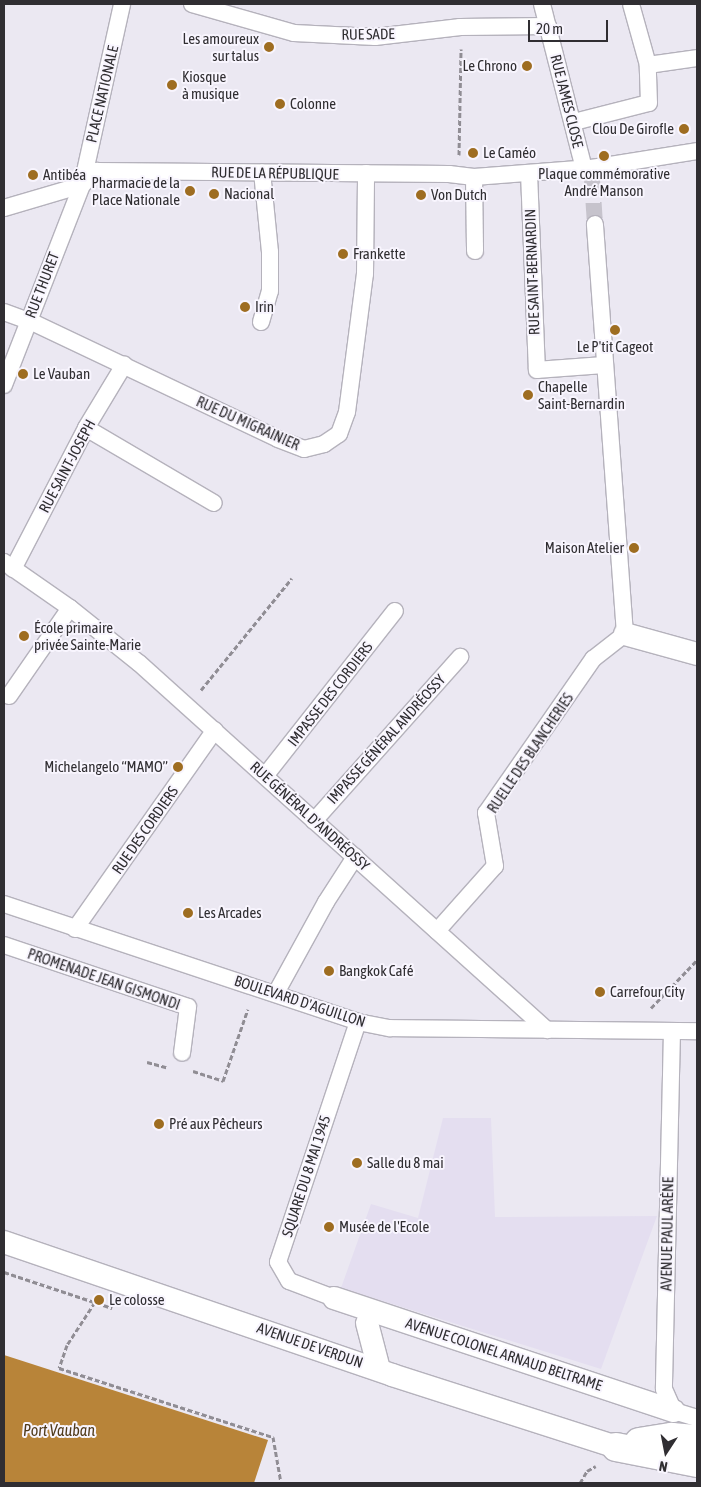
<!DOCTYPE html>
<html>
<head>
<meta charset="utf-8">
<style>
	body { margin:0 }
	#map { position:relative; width:701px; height:1487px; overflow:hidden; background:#ebe8f2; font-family:"Asap Condensed",sans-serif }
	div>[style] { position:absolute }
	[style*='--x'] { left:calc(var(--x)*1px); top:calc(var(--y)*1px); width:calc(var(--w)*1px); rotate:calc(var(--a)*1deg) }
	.built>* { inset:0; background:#e4def0 }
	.water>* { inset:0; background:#b88439 }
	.pedestrian-tunnel>* { height:16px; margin-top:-8px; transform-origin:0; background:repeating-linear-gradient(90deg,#c6c3cc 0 16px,transparent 0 24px) }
	.path>* { height:3px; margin-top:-1.5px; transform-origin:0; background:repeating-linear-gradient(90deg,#908d94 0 5px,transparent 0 7.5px) }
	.roads { filter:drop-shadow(1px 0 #b5b2bc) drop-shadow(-1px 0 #b5b2bc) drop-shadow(0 1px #b5b2bc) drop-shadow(0 -1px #b5b2bc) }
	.pedestrian>* { height:16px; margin:-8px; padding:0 8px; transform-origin:8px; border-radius:8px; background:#fff }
	.minor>* { height:22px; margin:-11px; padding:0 11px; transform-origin:11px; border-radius:11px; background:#fff }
	.tertiary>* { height:28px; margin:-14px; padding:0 14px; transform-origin:14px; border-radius:14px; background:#fff }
	.dots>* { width:14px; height:14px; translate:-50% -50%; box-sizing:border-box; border:2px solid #f8f5fe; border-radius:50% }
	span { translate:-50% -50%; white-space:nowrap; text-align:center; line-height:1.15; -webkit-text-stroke:4px #f8f5fe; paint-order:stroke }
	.street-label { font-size:15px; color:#302e32 }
	.poi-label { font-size:15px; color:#302e32 }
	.right { translate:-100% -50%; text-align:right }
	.left { translate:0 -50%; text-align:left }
	.water-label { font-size:16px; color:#513b1b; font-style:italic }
	.frame { position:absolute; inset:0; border:5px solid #302e32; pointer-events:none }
	.north { position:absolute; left:641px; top:1427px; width:50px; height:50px; -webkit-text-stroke:4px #f8f5fe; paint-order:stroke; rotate:191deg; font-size:14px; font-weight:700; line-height:20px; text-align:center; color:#302e32 }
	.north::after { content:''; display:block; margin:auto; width:18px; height:22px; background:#302e32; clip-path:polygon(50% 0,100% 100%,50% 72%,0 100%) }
	.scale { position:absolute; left:528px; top:20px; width:80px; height:22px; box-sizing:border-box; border:2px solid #302e32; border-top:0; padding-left:6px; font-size:15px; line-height:18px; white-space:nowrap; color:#302e32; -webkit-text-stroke:4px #f8f5fe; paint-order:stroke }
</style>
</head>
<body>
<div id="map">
	<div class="built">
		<div style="clip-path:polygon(443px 1118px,491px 1118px,495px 1217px,657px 1216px,601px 1369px,341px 1288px,371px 1204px,418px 1218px)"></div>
	</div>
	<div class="water">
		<div style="clip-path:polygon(4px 1355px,268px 1440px,254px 1483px,4px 1483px)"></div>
	</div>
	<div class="pedestrian-tunnel">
		<div style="--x:592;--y:179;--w:45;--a:86.2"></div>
	</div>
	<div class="path">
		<div style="--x:459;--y:155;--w:106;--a:-88.9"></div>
		<div style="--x:201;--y:690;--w:144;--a:-50.9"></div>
		<div style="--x:651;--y:1008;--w:66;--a:-46.2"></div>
		<div style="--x:147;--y:1062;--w:20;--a:15"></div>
		<div style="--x:193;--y:1071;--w:32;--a:18"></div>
		<div style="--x:223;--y:1081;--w:76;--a:-70.9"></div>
		<div style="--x:4;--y:1272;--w:114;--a:18.4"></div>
		<div style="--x:95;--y:1302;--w:51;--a:123.1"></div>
		<div style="--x:67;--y:1345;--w:24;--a:109"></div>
		<div style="--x:59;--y:1368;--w:225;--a:17.9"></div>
		<div style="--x:273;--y:1437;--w:47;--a:80.1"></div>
		<div style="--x:580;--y:1483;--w:14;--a:-60"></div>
		<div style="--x:587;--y:1471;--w:10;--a:-29"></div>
	</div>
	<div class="roads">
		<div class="pedestrian">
			<div style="--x:192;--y:4;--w:106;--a:15.9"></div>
			<div style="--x:294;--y:33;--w:81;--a:2.8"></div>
			<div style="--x:375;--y:37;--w:86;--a:-6.7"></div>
			<div style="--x:460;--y:27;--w:88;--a:-0.7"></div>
			<div style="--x:542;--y:4;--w:170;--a:75.7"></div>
			<div style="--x:648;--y:65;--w:49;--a:-8.1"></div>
			<div style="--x:574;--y:122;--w:77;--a:-14.2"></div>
			<div style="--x:649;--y:103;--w:38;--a:-92"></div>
			<div style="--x:648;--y:65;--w:63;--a:-105.6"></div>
			<div style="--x:529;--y:173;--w:197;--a:87.7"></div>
			<div style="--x:537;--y:370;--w:66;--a:-4.3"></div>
			<div style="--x:474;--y:177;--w:74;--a:89.2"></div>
			<div style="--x:4;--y:208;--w:81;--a:-16.4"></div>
			<div style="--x:82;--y:185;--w:21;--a:-43"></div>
			<div style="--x:97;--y:171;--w:352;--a:0.5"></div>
			<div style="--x:449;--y:174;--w:25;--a:7"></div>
			<div style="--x:474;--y:177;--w:117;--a:-4.4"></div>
			<div style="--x:591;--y:168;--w:107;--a:-9.1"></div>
			<div style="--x:4;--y:312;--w:32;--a:20"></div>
			<div style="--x:34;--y:323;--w:270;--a:25.4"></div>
			<div style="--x:278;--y:439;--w:28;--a:21"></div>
			<div style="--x:304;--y:449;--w:21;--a:-14"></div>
			<div style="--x:324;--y:444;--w:18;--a:-34"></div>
			<div style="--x:339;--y:434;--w:23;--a:-70"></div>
			<div style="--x:347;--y:412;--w:139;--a:-82.6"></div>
			<div style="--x:365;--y:274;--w:101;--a:-89.4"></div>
			<div style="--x:261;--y:322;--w:32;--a:-74"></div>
			<div style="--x:270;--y:291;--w:39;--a:-90"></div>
			<div style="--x:270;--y:252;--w:80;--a:-95.7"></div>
			<div style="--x:4;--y:385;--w:215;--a:-68.7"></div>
			<div style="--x:82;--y:185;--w:185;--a:-77.5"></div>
			<div style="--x:86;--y:428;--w:148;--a:30.4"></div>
			<div style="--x:4;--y:562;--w:80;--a:34.9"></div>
			<div style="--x:70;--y:608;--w:88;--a:38.6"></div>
			<div style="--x:139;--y:663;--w:549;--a:41.97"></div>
			<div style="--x:13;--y:569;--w:159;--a:-62.6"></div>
			<div style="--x:86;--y:428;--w:74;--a:-58.9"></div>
			<div style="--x:9;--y:696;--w:107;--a:-55.3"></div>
			<div style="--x:265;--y:776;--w:210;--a:-51.8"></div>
			<div style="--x:314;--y:821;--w:220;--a:-48.3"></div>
			<div style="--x:4;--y:904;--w:373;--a:18.4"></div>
			<div style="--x:358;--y:1022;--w:33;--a:11"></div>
			<div style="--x:390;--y:1028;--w:307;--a:0.6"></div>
			<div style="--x:75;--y:929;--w:243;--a:-54.9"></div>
			<div style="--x:437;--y:931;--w:87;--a:-48.3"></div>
			<div style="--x:495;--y:866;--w:54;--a:-99.6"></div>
			<div style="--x:486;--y:813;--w:188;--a:-55.2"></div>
			<div style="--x:593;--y:659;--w:41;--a:-38"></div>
			<div style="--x:625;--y:634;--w:411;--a:-94.2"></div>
			<div style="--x:4;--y:945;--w:194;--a:18.6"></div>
			<div style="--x:188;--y:1007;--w:46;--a:97.4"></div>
			<div style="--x:276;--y:993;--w:104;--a:-61.2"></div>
			<div style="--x:326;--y:902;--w:54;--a:-57.2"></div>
			<div style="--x:672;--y:1031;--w:358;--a:91.3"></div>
			<div style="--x:664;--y:1389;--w:24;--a:66"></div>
			<div style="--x:674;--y:1411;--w:24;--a:17"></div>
			<div style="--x:334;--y:1298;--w:48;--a:-159.3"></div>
			<div style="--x:289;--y:1281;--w:22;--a:-120"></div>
			<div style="--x:278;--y:1262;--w:253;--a:-71.6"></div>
		</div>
		<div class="minor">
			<div style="--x:625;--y:634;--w:75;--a:15.5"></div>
			<div style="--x:4;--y:1242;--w:410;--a:18.9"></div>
			<div style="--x:392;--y:1375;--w:235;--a:17.8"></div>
			<div style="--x:334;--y:1298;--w:358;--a:18.4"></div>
			<div style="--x:367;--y:1323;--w:48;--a:75.4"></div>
		</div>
		<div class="tertiary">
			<div style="--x:639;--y:1442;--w:33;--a:-9"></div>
			<div style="--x:672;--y:1437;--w:25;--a:5"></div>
			<div style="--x:616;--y:1447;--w:83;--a:11.2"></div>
		</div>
	</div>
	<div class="dots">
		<div style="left:269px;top:47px;background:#9e6d21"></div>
		<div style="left:527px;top:66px;background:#9e6d21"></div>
		<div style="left:172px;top:85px;background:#9e6d21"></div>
		<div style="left:280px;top:104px;background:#9e6d21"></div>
		<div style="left:684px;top:129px;background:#9e6d21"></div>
		<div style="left:473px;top:153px;background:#9e6d21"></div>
		<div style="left:604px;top:156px;background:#9e6d21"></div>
		<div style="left:33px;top:175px;background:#9e6d21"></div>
		<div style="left:190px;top:191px;background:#9e6d21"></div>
		<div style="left:214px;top:194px;background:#9e6d21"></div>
		<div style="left:421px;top:195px;background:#9e6d21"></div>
		<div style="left:343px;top:254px;background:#9e6d21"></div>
		<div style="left:245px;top:307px;background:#9e6d21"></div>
		<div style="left:615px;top:330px;background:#9e6d21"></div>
		<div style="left:23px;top:374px;background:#9e6d21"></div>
		<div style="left:528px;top:395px;background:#9e6d21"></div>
		<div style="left:634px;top:548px;background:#9e6d21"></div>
		<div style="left:24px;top:636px;background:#9e6d21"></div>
		<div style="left:178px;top:767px;background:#9e6d21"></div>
		<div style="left:188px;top:913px;background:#9e6d21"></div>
		<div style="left:329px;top:971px;background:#9e6d21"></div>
		<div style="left:600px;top:992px;background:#9e6d21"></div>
		<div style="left:159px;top:1124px;background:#9e6d21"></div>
		<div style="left:357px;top:1163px;background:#9e6d21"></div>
		<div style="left:329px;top:1227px;background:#9e6d21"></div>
		<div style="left:99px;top:1300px;background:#9e6d21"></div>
	</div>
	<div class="street-label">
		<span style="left:368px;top:34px;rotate:-1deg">RUE SADE</span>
		<span style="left:102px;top:94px;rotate:-77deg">PLACE NATIONALE</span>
		<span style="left:567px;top:101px;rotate:76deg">RUE JAMES CLOSE</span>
		<span style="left:275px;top:173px;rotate:1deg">RUE DE LA RÉPUBLIQUE</span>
		<span style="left:532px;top:272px;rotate:-92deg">RUE SAINT-BERNARDIN</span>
		<span style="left:42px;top:285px;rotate:-69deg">RUE THURET</span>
		<span style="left:248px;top:423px;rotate:24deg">RUE DU MIGRAINIER</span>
		<span style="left:67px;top:466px;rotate:-62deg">RUE SAINT-JOSEPH</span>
		<span style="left:330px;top:694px;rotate:-52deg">IMPASSE DES CORDIERS</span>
		<span style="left:386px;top:739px;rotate:-48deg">IMPASSE GÉNÉRAL ANDRÉOSSY</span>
		<span style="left:530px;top:753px;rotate:-56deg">RUELLE DES BLANCHERIES</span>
		<span style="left:310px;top:816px;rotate:42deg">RUE GÉNÉRAL D'ANDRÉOSSY</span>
		<span style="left:145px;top:830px;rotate:-55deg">RUE DES CORDIERS</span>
		<span style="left:104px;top:979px;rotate:19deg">PROMENADE JEAN GISMONDI</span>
		<span style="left:300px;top:1001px;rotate:18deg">BOULEVARD D'AGUILLON</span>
		<span style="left:306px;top:1176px;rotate:-72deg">SQUARE DU 8 MAI 1945</span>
		<span style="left:667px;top:1234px;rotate:-89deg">AVENUE PAUL ARÈNE</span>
		<span style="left:310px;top:1345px;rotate:19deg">AVENUE DE VERDUN</span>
		<span style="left:504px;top:1354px;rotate:18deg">AVENUE COLONEL ARNAUD BELTRAME</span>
	</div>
	<div class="poi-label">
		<span class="right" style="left:259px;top:47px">Les amoureux<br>sur talus</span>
		<span class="right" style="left:517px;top:66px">Le Chrono</span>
		<span class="left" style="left:182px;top:85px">Kiosque<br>à musique</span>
		<span class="left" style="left:290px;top:104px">Colonne</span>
		<span class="right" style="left:674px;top:129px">Clou De Girofle</span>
		<span class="left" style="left:483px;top:153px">Le Caméo</span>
		<span style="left:604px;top:182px">Plaque commémorative<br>André Manson</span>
		<span class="left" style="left:43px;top:175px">Antibéa</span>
		<span class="right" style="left:180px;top:191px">Pharmacie de la<br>Place Nationale</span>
		<span class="left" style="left:224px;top:194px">Nacional</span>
		<span class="left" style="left:431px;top:195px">Von Dutch</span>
		<span class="left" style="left:353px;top:254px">Frankette</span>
		<span class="left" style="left:255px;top:307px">Irin</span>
		<span style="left:615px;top:347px">Le P'tit Cageot</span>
		<span class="left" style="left:33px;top:374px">Le Vauban</span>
		<span class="left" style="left:538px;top:395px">Chapelle<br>Saint-Bernardin</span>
		<span class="right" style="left:624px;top:548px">Maison Atelier</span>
		<span class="left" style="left:34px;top:636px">École primaire<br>privée Sainte-Marie</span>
		<span class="right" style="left:168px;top:767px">Michelangelo “MAMO”</span>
		<span class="left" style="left:198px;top:913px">Les Arcades</span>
		<span class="left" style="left:339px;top:971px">Bangkok Café</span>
		<span class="left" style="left:610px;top:992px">Carrefour City</span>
		<span class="left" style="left:169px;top:1124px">Pré aux Pêcheurs</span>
		<span class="left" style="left:367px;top:1163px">Salle du 8 mai</span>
		<span class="left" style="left:339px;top:1227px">Musée de l'Ecole</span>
		<span class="left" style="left:109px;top:1300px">Le colosse</span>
	</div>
	<div class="water-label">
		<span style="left:59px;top:1430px">Port Vauban</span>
	</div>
	<div class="frame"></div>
	<div class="north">N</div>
	<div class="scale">20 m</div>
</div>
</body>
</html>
